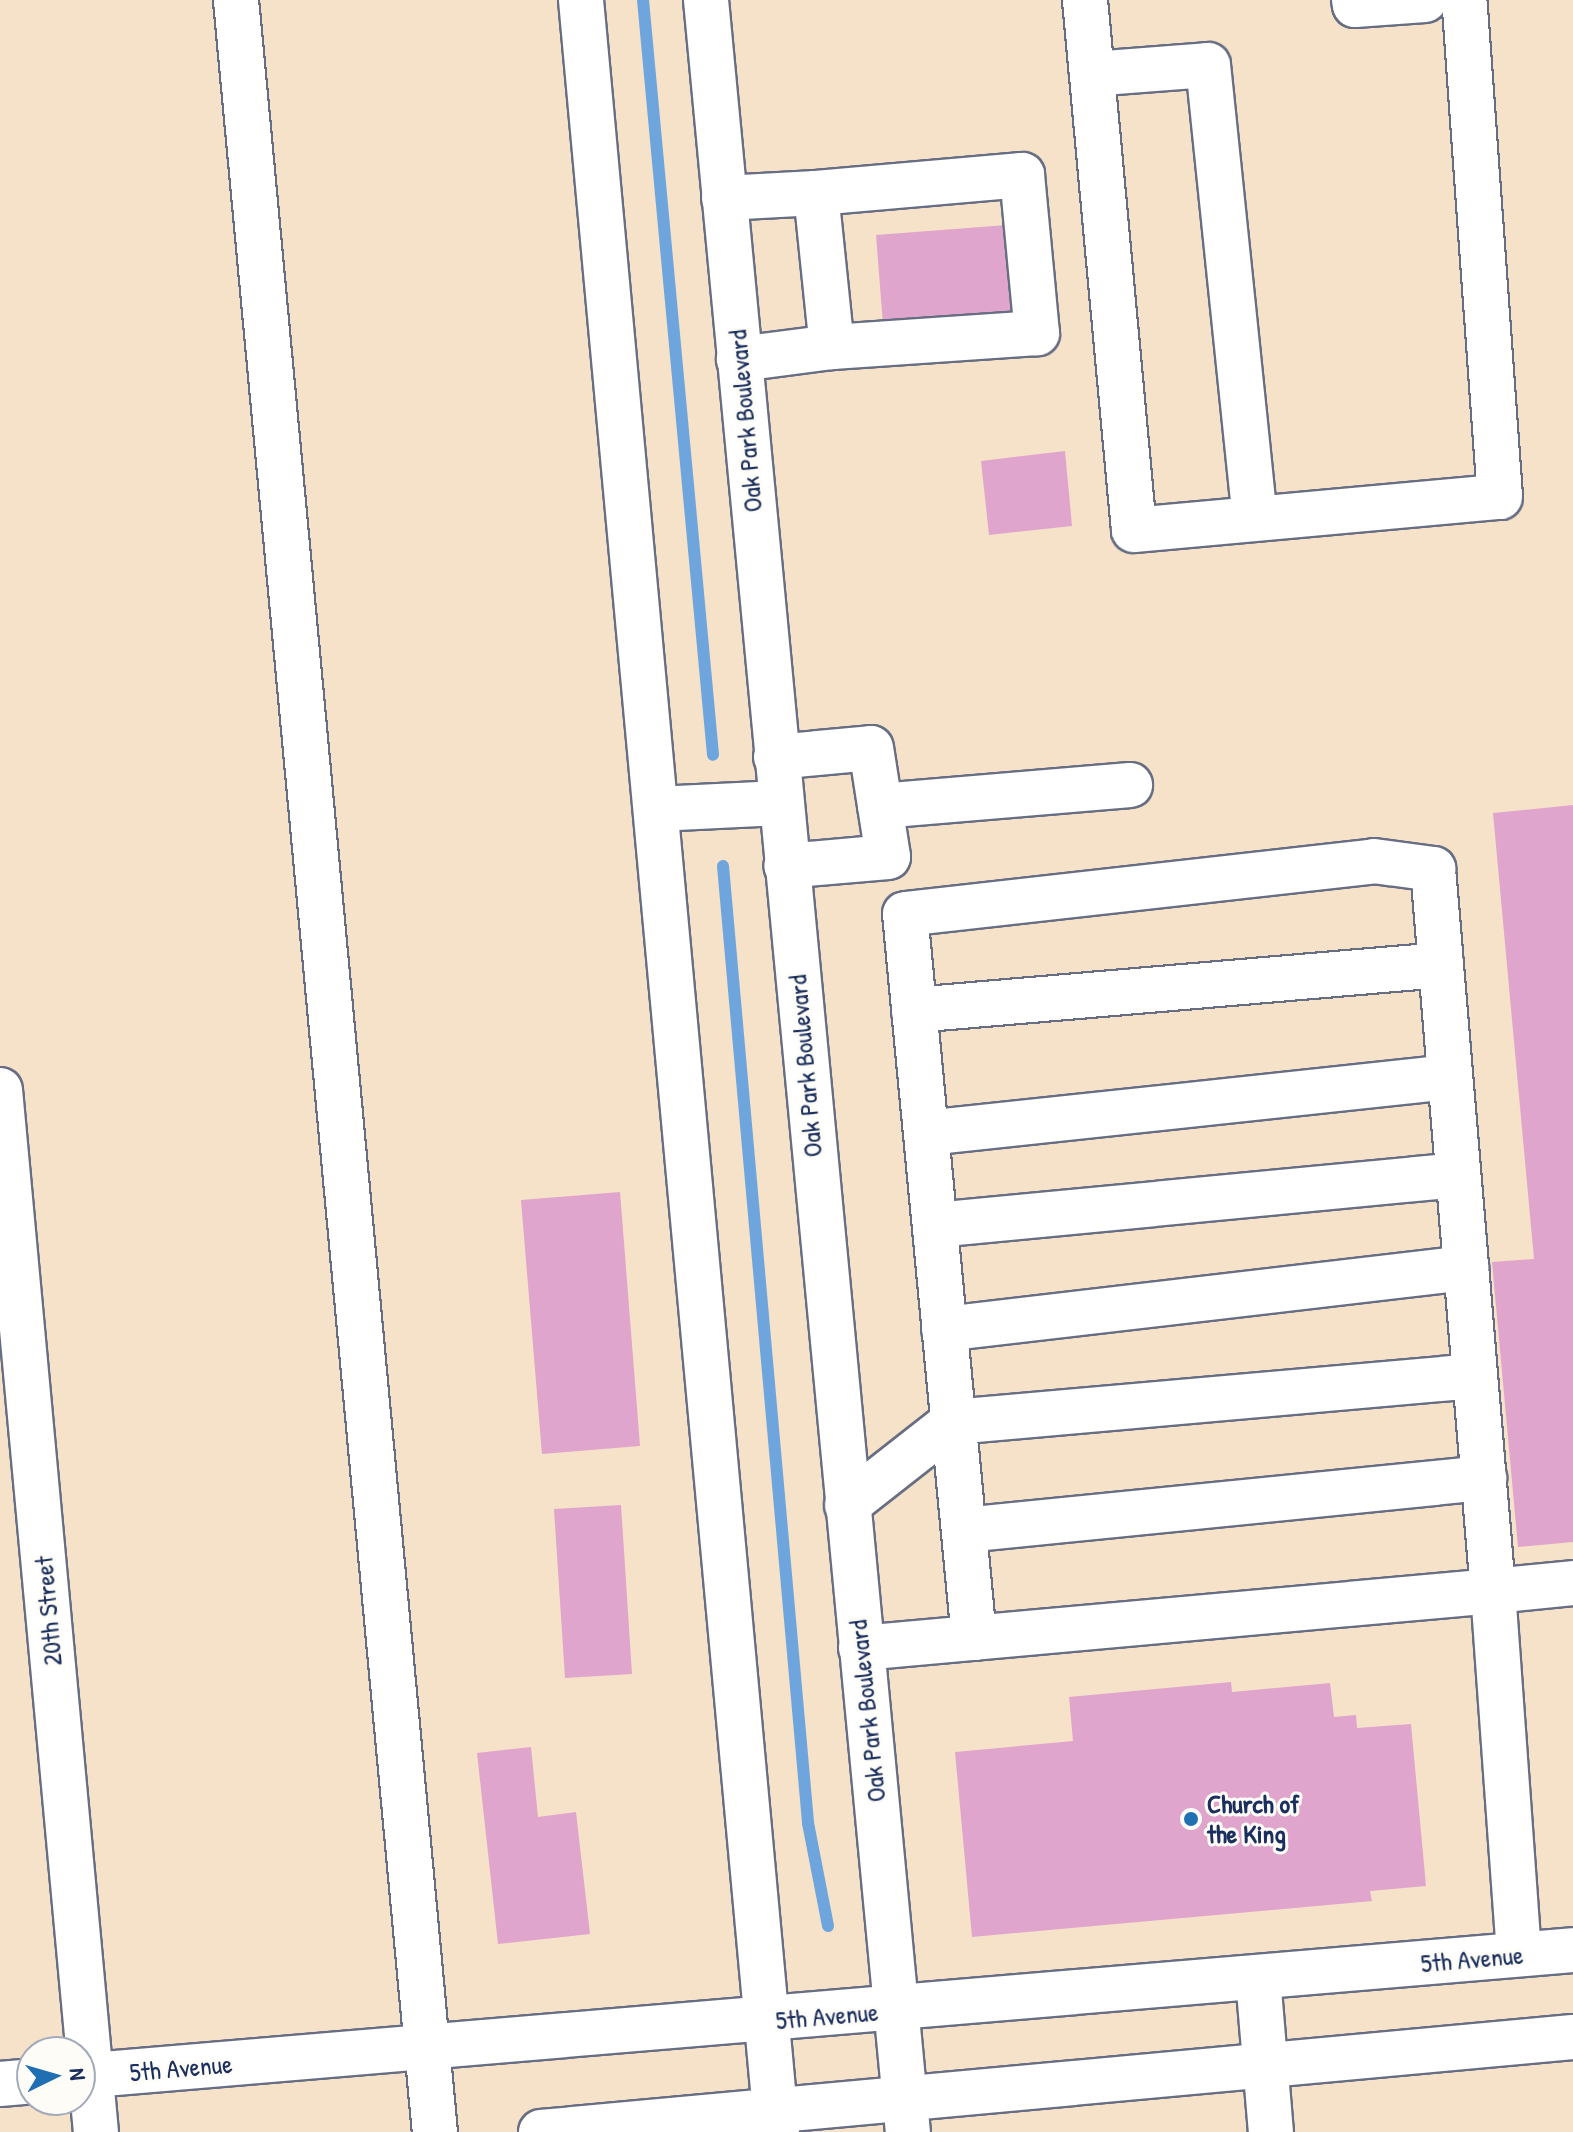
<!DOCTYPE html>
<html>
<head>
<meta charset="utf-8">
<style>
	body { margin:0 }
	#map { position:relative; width:1573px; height:2132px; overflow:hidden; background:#f5e2c9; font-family:"Patrick Hand",sans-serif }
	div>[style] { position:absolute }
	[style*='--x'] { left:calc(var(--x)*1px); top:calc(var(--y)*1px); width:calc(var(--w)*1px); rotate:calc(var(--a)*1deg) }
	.stream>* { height:12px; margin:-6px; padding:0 6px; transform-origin:6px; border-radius:6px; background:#6ea5dd }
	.building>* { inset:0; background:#e0a5cd }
	.roads { filter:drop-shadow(2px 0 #676e83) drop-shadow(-2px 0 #676e83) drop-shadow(0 2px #676e83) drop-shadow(0 -2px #676e83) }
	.minor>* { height:44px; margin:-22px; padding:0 22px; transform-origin:22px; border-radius:22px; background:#fff }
	.dots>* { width:22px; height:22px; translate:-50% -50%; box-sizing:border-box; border:4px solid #fdfcf7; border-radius:50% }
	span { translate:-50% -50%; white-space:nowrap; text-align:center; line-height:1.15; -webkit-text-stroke:6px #fdfcf7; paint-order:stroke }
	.street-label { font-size:26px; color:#1b2f5e }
	.poi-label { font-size:26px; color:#1b2f5e; font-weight:700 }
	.left { translate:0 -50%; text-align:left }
	.north { position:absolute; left:16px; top:2036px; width:80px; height:80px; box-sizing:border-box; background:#fdfcf7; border:2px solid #a3aaba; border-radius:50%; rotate:85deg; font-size:22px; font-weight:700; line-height:32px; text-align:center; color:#1b2f5e }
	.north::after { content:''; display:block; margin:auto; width:28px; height:36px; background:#1f6fb2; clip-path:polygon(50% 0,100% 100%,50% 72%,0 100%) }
</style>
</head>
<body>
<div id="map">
	<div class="stream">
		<div style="--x:643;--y:0;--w:758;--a:84.7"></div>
		<div style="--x:723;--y:866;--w:961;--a:84.92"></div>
		<div style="--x:808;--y:1823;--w:105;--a:79"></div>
	</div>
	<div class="building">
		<div style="clip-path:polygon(1007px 225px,1016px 327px,884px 337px,876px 235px)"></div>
		<div style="clip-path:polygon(1065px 451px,1072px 526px,989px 535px,981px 461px)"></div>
		<div style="clip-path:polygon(1573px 805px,1573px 1542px,1518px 1547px,1492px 1262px,1534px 1259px,1493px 813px)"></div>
		<div style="clip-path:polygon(620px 1192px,640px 1446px,542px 1454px,521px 1200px)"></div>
		<div style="clip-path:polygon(621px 1505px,632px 1674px,565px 1678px,554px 1509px)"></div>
		<div style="clip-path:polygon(1231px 1682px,1232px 1692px,1330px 1683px,1334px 1717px,1356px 1715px,1357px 1728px,1411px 1724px,1426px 1886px,1370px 1891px,1372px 1901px,972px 1937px,955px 1752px,1073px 1741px,1069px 1697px)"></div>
		<div style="clip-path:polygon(531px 1747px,538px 1817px,576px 1812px,590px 1934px,498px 1944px,477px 1753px)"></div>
	</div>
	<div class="roads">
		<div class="minor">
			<div style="--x:236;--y:0;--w:2141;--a:84.67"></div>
			<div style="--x:581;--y:0;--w:2141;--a:84.75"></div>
			<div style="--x:706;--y:0;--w:2142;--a:84.59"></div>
			<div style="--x:1085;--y:0;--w:532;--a:84.72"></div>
			<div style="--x:1134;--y:530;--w:367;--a:-5.2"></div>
			<div style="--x:1500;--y:497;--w:498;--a:-94.1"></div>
			<div style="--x:1354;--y:0;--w:5;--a:79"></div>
			<div style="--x:1355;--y:5;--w:70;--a:-4.1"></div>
			<div style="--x:1092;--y:74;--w:116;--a:-4.4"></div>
			<div style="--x:1208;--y:65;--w:455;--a:84.1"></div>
			<div style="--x:816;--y:193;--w:207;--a:-5"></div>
			<div style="--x:1022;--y:175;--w:159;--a:84.6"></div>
			<div style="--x:1037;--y:333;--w:205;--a:176.1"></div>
			<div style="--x:724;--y:198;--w:92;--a:-3.1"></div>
			<div style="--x:816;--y:193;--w:155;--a:84.1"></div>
			<div style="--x:832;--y:347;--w:94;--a:172.6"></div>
			<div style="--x:776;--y:757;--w:95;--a:-5.4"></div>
			<div style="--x:871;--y:748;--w:110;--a:81.1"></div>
			<div style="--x:888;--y:857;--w:102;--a:175"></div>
			<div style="--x:880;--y:806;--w:251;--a:-4.8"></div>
			<div style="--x:656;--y:809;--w:124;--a:-2.8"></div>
			<div style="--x:914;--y:1010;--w:529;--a:-4.88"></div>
			<div style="--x:0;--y:1090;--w:1046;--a:84.74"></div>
			<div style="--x:926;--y:1133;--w:527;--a:-6.1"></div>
			<div style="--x:935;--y:1225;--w:525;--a:-5.46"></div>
			<div style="--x:944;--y:1329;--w:526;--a:-6.67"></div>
			<div style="--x:847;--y:1505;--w:135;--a:-38.1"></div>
			<div style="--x:953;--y:1422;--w:524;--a:-5.04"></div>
			<div style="--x:964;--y:1530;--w:523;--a:-5.71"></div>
			<div style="--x:974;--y:1638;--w:727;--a:-95.44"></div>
			<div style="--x:905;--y:914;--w:472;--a:-6.4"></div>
			<div style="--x:1374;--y:861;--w:60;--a:7.7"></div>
			<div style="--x:1433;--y:869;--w:724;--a:85.25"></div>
			<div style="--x:1493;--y:1591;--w:80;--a:-5.7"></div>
			<div style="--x:861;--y:1648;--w:635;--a:-5.15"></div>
			<div style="--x:1493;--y:1591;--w:364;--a:85.9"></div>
			<div style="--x:1258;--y:1978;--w:155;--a:85.2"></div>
			<div style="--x:80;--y:2076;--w:1498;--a:-4.82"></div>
			<div style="--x:0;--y:2084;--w:32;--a:-5"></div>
			<div style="--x:541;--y:2132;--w:1036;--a:-5.26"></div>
		</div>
	</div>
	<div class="dots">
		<div style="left:1191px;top:1819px;background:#1f6fb2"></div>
	</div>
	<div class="street-label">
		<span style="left:745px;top:421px;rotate:-95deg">Oak Park Boulevard</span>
		<span style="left:805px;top:1066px;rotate:-95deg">Oak Park Boulevard</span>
		<span style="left:48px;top:1611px;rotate:-95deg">20th Street</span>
		<span style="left:867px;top:1711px;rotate:-96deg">Oak Park Boulevard</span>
		<span style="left:1472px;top:1959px;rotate:-5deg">5th Avenue</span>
		<span style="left:827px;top:2016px;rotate:-5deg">5th Avenue</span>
		<span style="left:181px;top:2068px;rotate:-5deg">5th Avenue</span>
	</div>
	<div class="poi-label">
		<span class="left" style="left:1207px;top:1819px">Church of<br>the King</span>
	</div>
	<div class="north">N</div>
</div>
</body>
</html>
